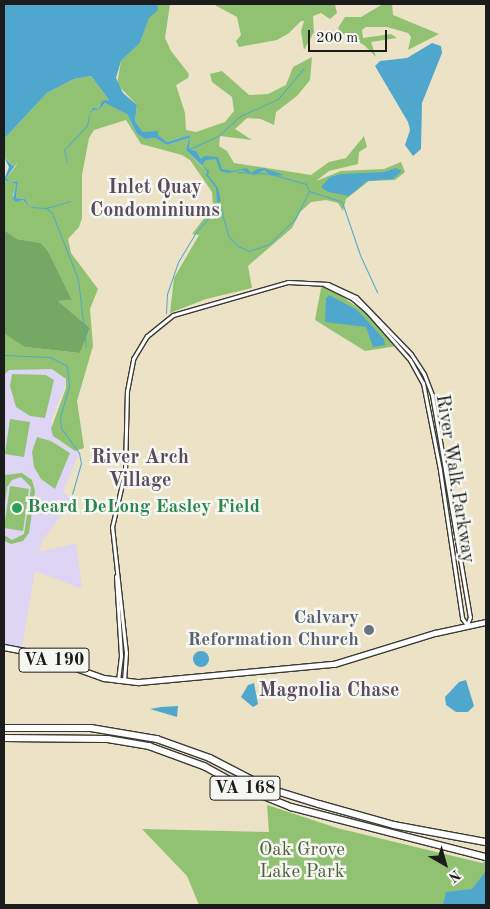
<!DOCTYPE html>
<html>
<head>
<meta charset="utf-8">
<style>
	body { margin:0 }
	#map { position:relative; width:490px; height:909px; overflow:hidden; background:#ece2c5; font-family:"Old Standard TT",serif }
	div>[style] { position:absolute }
	[style*='--x'] { left:calc(var(--x)*1px); top:calc(var(--y)*1px); width:calc(var(--w)*1px); rotate:calc(var(--a)*1deg) }
	.built>* { inset:0; background:#ded5f5 }
	.green>* { inset:0; background:#91c272 }
	.forest>* { inset:0; background:#74a864 }
	.water>* { inset:0; background:#50a7cd }
	.round { border-radius:50% }
	.stream>* { height:1px; margin:-0.5px; padding:0 0.5px; transform-origin:0.5px; border-radius:0.5px; background:#50a7cd }
	.roads { filter:drop-shadow(1px 0 #3b3a35) drop-shadow(-1px 0 #3b3a35) drop-shadow(0 1px #3b3a35) drop-shadow(0 -1px #3b3a35) }
	.tertiary>* { height:3px; margin:-1.5px; padding:0 1.5px; transform-origin:1.5px; border-radius:1.5px; background:#fff }
	.primary>* { height:4.5px; margin:-2.25px; padding:0 2.25px; transform-origin:2.25px; border-radius:2.25px; background:#fff }
	.motorway>* { height:5.5px; margin:-2.75px; padding:0 2.75px; transform-origin:2.75px; border-radius:2.75px; background:#fff }
	.dots>* { width:14px; height:14px; translate:-50% -50%; box-sizing:border-box; border:2px solid #f6f6f2; border-radius:50% }
	span { translate:-50% -50%; white-space:nowrap; text-align:center; line-height:1.15; -webkit-text-stroke:5px #f6f6f2; paint-order:stroke }
	.shield-label span { padding:1px 4px; background:#f6f6f2; border:1px solid; border-radius:4px; -webkit-text-stroke-width:0 }
	.shield-label { font-size:18px; color:#1c1c1c; font-weight:700 }
	.street-label { font-size:19px; color:#1c1c1c }
	.leisure-label { font-size:19px; color:#27864d; font-weight:700 }
	.left { translate:0 -50%; text-align:left }
	.worship-label { font-size:19px; color:#5b616d; font-weight:700 }
	.right { translate:-100% -50%; text-align:right }
	.park-label { font-size:19px; color:#4b5e3e }
	.neighbourhood-label { font-size:20px; color:#584c5c; font-weight:700 }
	.frame { position:absolute; inset:0; border:5px solid #1c1c1c; pointer-events:none }
	.north { position:absolute; left:420px; top:839px; width:50px; height:50px; -webkit-text-stroke:4px #f6f6f2; paint-order:stroke; rotate:142deg; font-size:14px; font-weight:700; line-height:20px; text-align:center; color:#1c1c1c }
	.north::after { content:''; display:block; margin:auto; width:18px; height:22px; background:#1c1c1c; clip-path:polygon(50% 0,100% 100%,50% 72%,0 100%) }
	.scale { position:absolute; left:308px; top:30px; width:79px; height:22px; box-sizing:border-box; border:2px solid #1c1c1c; border-top:0; padding-left:6px; font-size:15px; line-height:18px; white-space:nowrap; color:#1c1c1c; -webkit-text-stroke:4px #f6f6f2; paint-order:stroke }
</style>
</head>
<body>
<div id="map">
	<div class="built">
		<div style="clip-path:polygon(7px 364px,57px 369px,67px 382px,51px 421px,58px 441px,79px 453px,63px 492px,73px 500px,42px 541px,40px 552px,76px 543px,82px 589px,35px 571px,22px 647px,4px 644px,4px 371px)"></div>
	</div>
	<div class="green">
		<div style="clip-path:polygon(157px 4px,170px 4px,165px 38px,171px 51px,189px 74px,188px 78px,176px 85px,185px 113px,186px 130px,196px 132px,225px 122px,234px 111px,232px 97px,212px 82px,210px 74px,222px 71px,249px 95px,268px 94px,286px 85px,293px 67px,312px 57px,310px 80px,297px 96px,276px 112px,274px 125px,261px 119px,247px 118px,235px 129px,252px 140px,220px 136px,219px 146px,227px 151px,234px 163px,311px 175px,329px 162px,346px 158px,364px 136px,367px 147px,359px 152px,358px 164px,329px 171px,316px 181px,341px 171px,384px 169px,401px 162px,405px 172px,395px 180px,369px 181px,346px 199px,343px 211px,338px 203px,326px 200px,311px 202px,300px 212px,292px 228px,248px 266px,252px 288px,206px 299px,170px 313px,174px 278px,199px 235px,192px 234px,213px 207px,212px 192px,190px 160px,182px 155px,141px 144px,126px 120px,94px 130px,89px 138px,82px 175px,82px 218px,79px 227px,68px 239px,71px 253px,98px 289px,90px 309px,93px 346px,77px 401px,84px 448px,75px 451px,53px 436px,51px 429px,66px 388px,66px 379px,52px 369px,9px 370px,4px 375px,4px 331px,25px 347px,80px 353px,90px 328px,58px 301px,72px 300px,48px 251px,41px 243px,17px 239px,4px 230px,4px 180px,16px 184px,13px 196px,17px 201px,23px 200px,31px 206px,25px 199px,16px 198px,18px 181px,11px 182px,6px 178px,16px 166px,17px 163px,13px 166px,4px 156px,4px 139px,47px 93px,74px 79px,91px 76px,109px 100px,100px 104px,98px 109px,105px 103px,119px 109px,127px 114px,137px 134px,147px 139px,155px 138px,167px 145px,189px 138px,186px 150px,204px 169px,194px 150px,188px 149px,190px 135px,167px 142px,155px 133px,143px 132px,135px 121px,137px 105px,117px 84px,121px 61px,140px 43px,149px 17px,157px 10px)"></div>
		<div style="clip-path:polygon(213px 4px,335px 4px,337px 13px,330px 19px,321px 13px,313px 16px,314px 32px,304px 50px,301px 31px,304px 21px,301px 21px,289px 33px,277px 40px,239px 47px,236px 41px,241px 35px,237px 17px)"></div>
		<div style="clip-path:polygon(383px 4px,392px 4px,393px 15px,439px 34px,408px 50px,411px 37px,408px 33px,387px 27px,366px 27px,362px 30px,363px 38px,391px 34px,397px 38px,371px 42px,376px 57px,364px 45px,340px 32px,338px 28px,345px 17px,361px 17px)"></div>
		<div style="clip-path:polygon(322px 283px,366px 313px,397px 346px,365px 351px,315px 320px)"></div>
		<div style="clip-path:polygon(12px 374px,46px 375px,54px 380px,45px 418px,30px 416px,16px 407px,10px 386px)"></div>
		<div style="clip-path:polygon(10px 419px,30px 422px,24px 457px,5px 454px)"></div>
		<div style="clip-path:polygon(37px 437px,51px 441px,70px 453px,55px 489px,41px 479px,34px 467px,32px 452px)"></div>
		<div style="clip-path:polygon(22px 473px,32px 480px,35px 491px,29px 533px,23px 541px,11px 544px,4px 541px,4px 535px,12px 540px,24px 534px,31px 487px,21px 477px,12px 480px,7px 487px,4px 511px,4px 487px,5px 475px)"></div>
		<div style="clip-path:polygon(10px 486px,29px 489px,23px 531px,4px 528px)"></div>
		<div style="clip-path:polygon(267px 805px,337px 828px,482px 863px,486px 861px,486px 905px,199px 905px,187px 876px,142px 829px,269px 832px)"></div>
	</div>
	<div class="forest">
		<div style="clip-path:polygon(4px 230px,17px 239px,41px 243px,48px 251px,72px 300px,58px 301px,90px 328px,80px 353px,25px 347px,5px 334px)"></div>
	</div>
	<div class="water">
		<div style="clip-path:polygon(4px 4px,157px 4px,158px 10px,149px 18px,140px 43px,121px 61px,116px 78px,123px 93px,137px 105px,135px 121px,143px 132px,158px 131px,158px 135px,167px 142px,190px 135px,189px 149px,196px 151px,201px 159px,204px 156px,218px 157px,222px 169px,232px 171px,247px 168px,251px 173px,257px 169px,263px 168px,284px 175px,272px 176px,264px 170px,254px 175px,241px 170px,229px 173px,220px 171px,216px 159px,206px 160px,202px 165px,209px 171px,208px 175px,218px 188px,221px 201px,217px 203px,216px 188px,206px 175px,207px 171px,186px 150px,189px 138px,167px 145px,155px 138px,146px 139px,137px 134px,127px 114px,105px 103px,99px 109px,96px 110px,93px 110px,88px 117px,93px 108px,98px 109px,102px 101px,109px 100px,91px 76px,74px 79px,47px 93px,4px 139px)"></div>
		<div style="clip-path:polygon(432px 43px,441px 46px,442px 53px,422px 103px,421px 149px,413px 156px,405px 145px,410px 130px,408px 122px,375px 66px,380px 61px,407px 58px)"></div>
		<div style="clip-path:polygon(4px 157px,13px 166px,17px 163px,6px 178px,11px 182px,18px 181px,16px 198px,25px 199px,32px 208px,23px 200px,16px 202px,13px 199px,16px 184px,4px 180px,9px 167px)"></div>
		<div style="clip-path:polygon(396px 168px,402px 171px,393px 179px,367px 181px,349px 196px,328px 192px,321px 187px,330px 177px,342px 174px,384px 172px)"></div>
		<div style="clip-path:polygon(329px 295px,357px 310px,384px 339px,385px 345px,373px 347px,366px 327px,325px 322px,326px 298px)"></div>
		<div class="round" style="left:193px;top:651px;width:16px;height:16px"></div>
		<div style="clip-path:polygon(466px 680px,474px 706px,468px 712px,456px 712px,446px 705px,445px 697px,459px 682px)"></div>
		<div style="clip-path:polygon(254px 683px,258px 704px,253px 707px,241px 697px,248px 685px)"></div>
		<div style="clip-path:polygon(178px 706px,177px 717px,150px 709px,161px 707px)"></div>
		<div style="clip-path:polygon(486px 871px,486px 905px,443px 905px,446px 892px,472px 889px)"></div>
	</div>
	<div class="stream">
		<div style="--x:189;--y:149;--w:32;--a:-24"></div>
		<div style="--x:218;--y:136;--w:30;--a:-42"></div>
		<div style="--x:240;--y:116;--w:42;--a:-24.1"></div>
		<div style="--x:278;--y:99;--w:40;--a:-50"></div>
		<div style="--x:67;--y:162;--w:12;--a:-104"></div>
		<div style="--x:64;--y:150;--w:34;--a:-47"></div>
		<div style="--x:87;--y:125;--w:9;--a:-77"></div>
		<div style="--x:237;--y:172;--w:34;--a:3"></div>
		<div style="--x:309;--y:191;--w:35;--a:18"></div>
		<div style="--x:342;--y:202;--w:56;--a:71.2"></div>
		<div style="--x:360;--y:255;--w:41;--a:65.3"></div>
		<div style="--x:219;--y:203;--w:35;--a:74"></div>
		<div style="--x:229;--y:237;--w:13;--a:45"></div>
		<div style="--x:238;--y:246;--w:12;--a:24"></div>
		<div style="--x:249;--y:251;--w:21;--a:-19"></div>
		<div style="--x:269;--y:244;--w:36;--a:-44"></div>
		<div style="--x:295;--y:219;--w:31;--a:-63"></div>
		<div style="--x:309;--y:191;--w:8;--a:-113"></div>
		<div style="--x:306;--y:184;--w:33;--a:-164"></div>
		<div style="--x:32;--y:207;--w:14;--a:4"></div>
		<div style="--x:46;--y:208;--w:25;--a:-16"></div>
		<div style="--x:46;--y:208;--w:8;--a:40"></div>
		<div style="--x:52;--y:213;--w:71;--a:68.5"></div>
		<div style="--x:78;--y:279;--w:68;--a:83.3"></div>
		<div style="--x:166;--y:313;--w:19;--a:-87"></div>
		<div style="--x:167;--y:294;--w:34;--a:-71"></div>
		<div style="--x:178;--y:262;--w:31;--a:-59"></div>
		<div style="--x:194;--y:235;--w:39;--a:-50"></div>
		<div style="--x:4;--y:355;--w:46;--a:2.5"></div>
		<div style="--x:50;--y:357;--w:19;--a:28"></div>
		<div style="--x:67;--y:366;--w:20;--a:84"></div>
		<div style="--x:69;--y:386;--w:32;--a:106"></div>
		<div style="--x:60;--y:417;--w:11;--a:85"></div>
		<div style="--x:61;--y:428;--w:31;--a:54"></div>
		<div style="--x:79;--y:453;--w:10;--a:79"></div>
		<div style="--x:81;--y:463;--w:32;--a:106"></div>
	</div>
	<div class="roads">
		<div class="tertiary">
			<div style="--x:325;--y:285;--w:30;--a:26"></div>
			<div style="--x:352;--y:298;--w:20;--a:41"></div>
			<div style="--x:367;--y:311;--w:65;--a:48.7"></div>
			<div style="--x:410;--y:360;--w:26;--a:61"></div>
			<div style="--x:423;--y:383;--w:89;--a:78.9"></div>
			<div style="--x:440;--y:470;--w:150;--a:81.5"></div>
			<div style="--x:462;--y:618;--w:9;--a:54"></div>
			<div style="--x:116;--y:576;--w:80;--a:86.4"></div>
			<div style="--x:121;--y:656;--w:25;--a:97"></div>
			<div style="--x:124;--y:681;--w:28;--a:-86"></div>
			<div style="--x:126;--y:653;--w:127;--a:-96.3"></div>
			<div style="--x:112;--y:527;--w:57;--a:-76.9"></div>
			<div style="--x:125;--y:471;--w:80;--a:-88.6"></div>
			<div style="--x:127;--y:391;--w:33;--a:-79"></div>
			<div style="--x:133;--y:359;--w:27;--a:-59"></div>
			<div style="--x:147;--y:336;--w:33;--a:-39"></div>
			<div style="--x:173;--y:315;--w:120;--a:-16"></div>
			<div style="--x:288;--y:282;--w:40;--a:2.9"></div>
			<div style="--x:328;--y:284;--w:31;--a:25"></div>
			<div style="--x:356;--y:297;--w:79;--a:46"></div>
			<div style="--x:411;--y:354;--w:24;--a:57"></div>
			<div style="--x:424;--y:374;--w:22;--a:69"></div>
			<div style="--x:432;--y:395;--w:70;--a:80.1"></div>
			<div style="--x:444;--y:464;--w:155;--a:80.4"></div>
			<div style="--x:470;--y:617;--w:9;--a:111"></div>
		</div>
		<div class="primary">
			<div style="--x:4;--y:647;--w:31;--a:11"></div>
			<div style="--x:34;--y:653;--w:74;--a:19.7"></div>
			<div style="--x:104;--y:678;--w:35;--a:7"></div>
			<div style="--x:139;--y:682;--w:196;--a:-5.3"></div>
			<div style="--x:334;--y:664;--w:106;--a:-17.1"></div>
			<div style="--x:435;--y:633;--w:52;--a:-12.2"></div>
		</div>
		<div class="motorway">
			<div style="--x:4;--y:728;--w:87;--a:0"></div>
			<div style="--x:91;--y:728;--w:67;--a:9.5"></div>
			<div style="--x:157;--y:739;--w:56;--a:19.7"></div>
			<div style="--x:210;--y:758;--w:68;--a:27.3"></div>
			<div style="--x:270;--y:789;--w:51;--a:17"></div>
			<div style="--x:319;--y:804;--w:78;--a:15.6"></div>
			<div style="--x:394;--y:825;--w:94;--a:10.5"></div>
			<div style="--x:4;--y:738;--w:104;--a:0.6"></div>
			<div style="--x:108;--y:739;--w:42;--a:9.7"></div>
			<div style="--x:149;--y:746;--w:59;--a:20"></div>
			<div style="--x:204;--y:766;--w:46;--a:28.8"></div>
			<div style="--x:244;--y:788;--w:51;--a:22"></div>
			<div style="--x:291;--y:807;--w:201;--a:14.4"></div>
		</div>
	</div>
	<div class="dots">
		<div style="left:17px;top:508px;background:#2e9e5b"></div>
		<div style="left:369px;top:630px;background:#6b7280"></div>
	</div>
	<div class="shield-label">
		<span style="left:54px;top:660px">VA 190</span>
		<span style="left:245px;top:788px">VA 168</span>
	</div>
	<div class="street-label">
		<span style="left:454px;top:479px;rotate:81deg">River Walk Parkway</span>
	</div>
	<div class="leisure-label">
		<span class="left" style="left:27px;top:508px">Beard DeLong Easley Field</span>
	</div>
	<div class="worship-label">
		<span class="right" style="left:359px;top:630px">Calvary<br>Reformation Church</span>
	</div>
	<div class="park-label">
		<span style="left:302px;top:862px">Oak Grove<br>Lake Park</span>
	</div>
	<div class="neighbourhood-label">
		<span style="left:155px;top:200px">Inlet Quay<br>Condominiums</span>
		<span style="left:140px;top:470px">River Arch<br>Village</span>
		<span style="left:329px;top:691px">Magnolia Chase</span>
	</div>
	<div class="frame"></div>
	<div class="north">N</div>
	<div class="scale">200 m</div>
</div>
</body>
</html>
